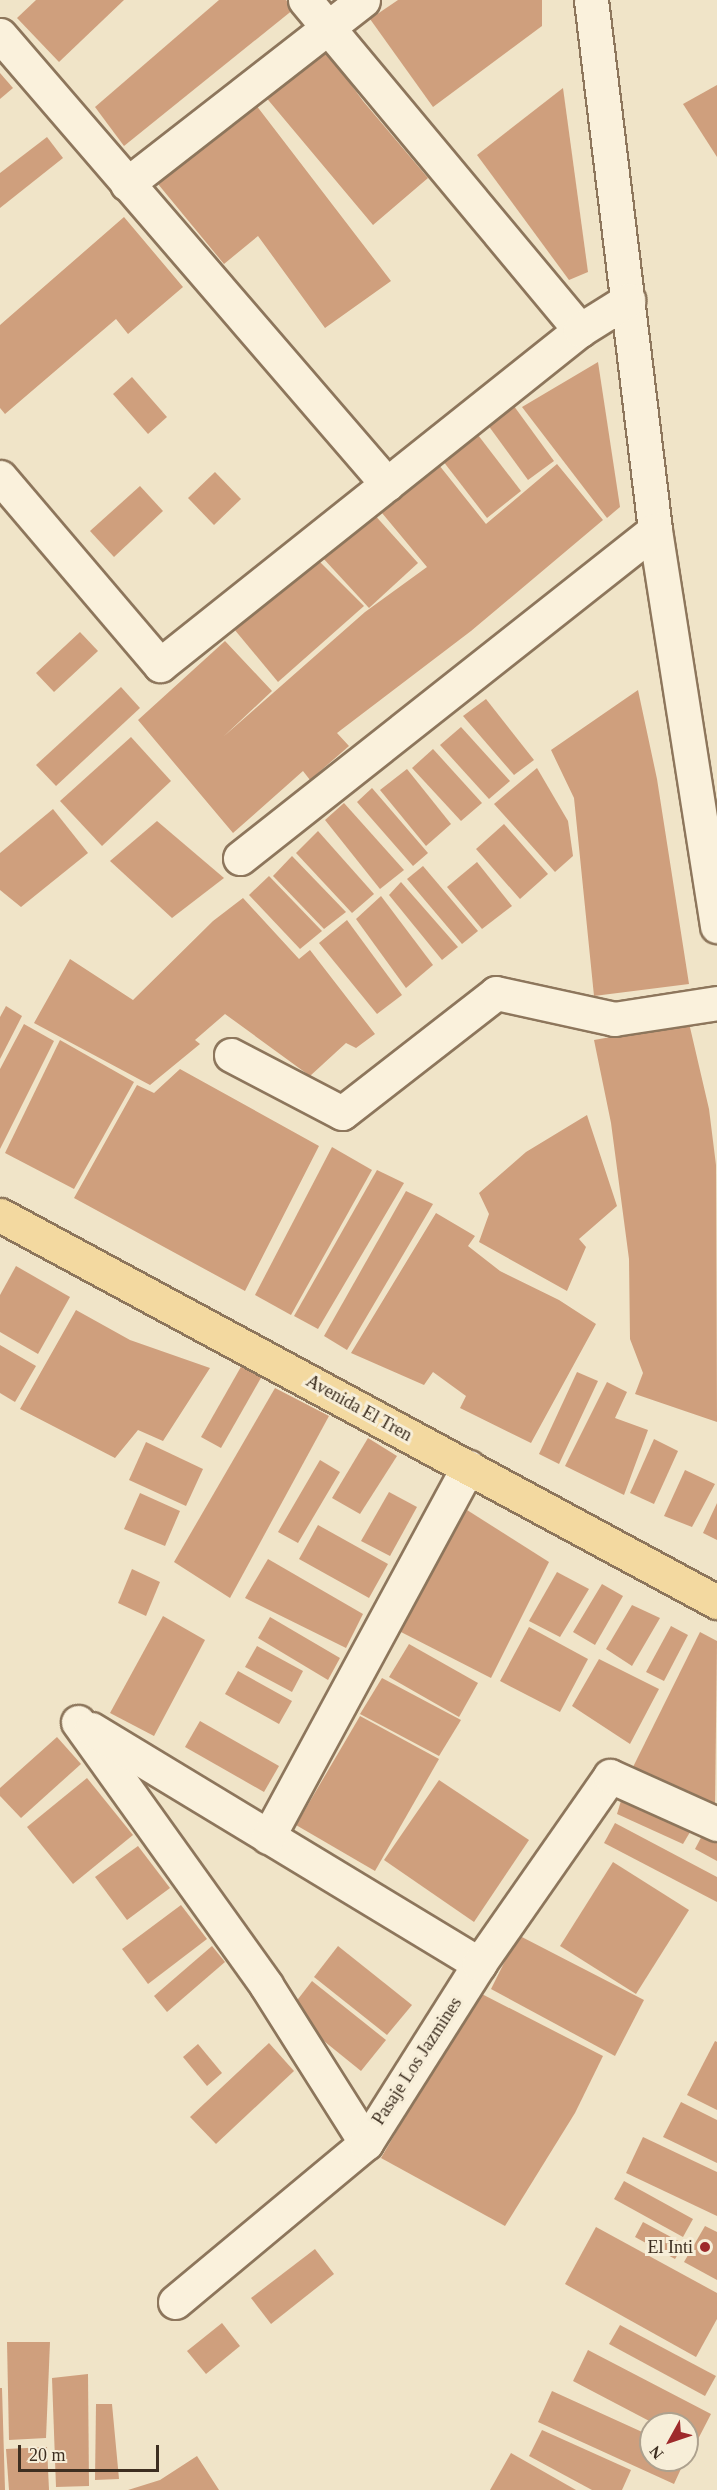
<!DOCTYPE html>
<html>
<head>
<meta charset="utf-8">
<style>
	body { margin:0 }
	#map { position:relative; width:717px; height:2490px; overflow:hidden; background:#f0e4c8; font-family:Georgia,serif }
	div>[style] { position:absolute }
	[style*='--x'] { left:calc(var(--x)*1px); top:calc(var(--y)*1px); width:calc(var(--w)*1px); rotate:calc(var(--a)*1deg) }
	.building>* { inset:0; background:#cf9f7d }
	.roads { filter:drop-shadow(2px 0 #8d765c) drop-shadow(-2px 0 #8d765c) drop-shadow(0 2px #8d765c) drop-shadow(0 -2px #8d765c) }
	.minor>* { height:33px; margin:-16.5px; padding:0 16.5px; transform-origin:16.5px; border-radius:16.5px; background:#faf1dc }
	.major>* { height:33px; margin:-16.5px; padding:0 16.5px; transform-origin:16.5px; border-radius:16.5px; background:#f3d9a0 }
	.dots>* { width:16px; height:16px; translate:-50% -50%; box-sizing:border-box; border:3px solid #f7eed8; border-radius:50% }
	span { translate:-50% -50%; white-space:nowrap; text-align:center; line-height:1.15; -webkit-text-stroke:6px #f7eed8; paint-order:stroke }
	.street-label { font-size:18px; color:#3d2e20 }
	.poi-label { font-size:18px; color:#3d2e20 }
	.right { translate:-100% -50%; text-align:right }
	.north { position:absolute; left:639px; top:2412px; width:60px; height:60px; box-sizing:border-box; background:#f7eed8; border:2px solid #ada18e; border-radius:50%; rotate:230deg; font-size:16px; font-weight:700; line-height:24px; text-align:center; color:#3d2e20 }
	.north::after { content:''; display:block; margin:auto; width:21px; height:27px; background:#9e2a2b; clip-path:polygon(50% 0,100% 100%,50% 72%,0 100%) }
	.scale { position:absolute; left:18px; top:2445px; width:141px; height:27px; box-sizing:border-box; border:3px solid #3d2e20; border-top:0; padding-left:8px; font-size:18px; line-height:21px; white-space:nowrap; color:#3d2e20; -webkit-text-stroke:4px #f7eed8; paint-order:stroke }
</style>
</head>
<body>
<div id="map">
	<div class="building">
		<div style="clip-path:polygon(36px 0,124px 0,59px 62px,17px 18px)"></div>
		<div style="clip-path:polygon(219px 0,286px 0,294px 9px,124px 146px,95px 107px)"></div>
		<div style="clip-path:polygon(398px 0,542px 0,542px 26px,433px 107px,370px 19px)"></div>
		<div style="clip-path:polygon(325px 49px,363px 101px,428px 178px,373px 225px,264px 95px)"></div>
		<div style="clip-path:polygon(0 73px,13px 88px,0 99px)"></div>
		<div style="clip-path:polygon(717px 85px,717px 157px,683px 104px)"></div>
		<div style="clip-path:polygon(563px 88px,588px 272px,569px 280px,477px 155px)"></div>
		<div style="clip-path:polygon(256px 105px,391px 281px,325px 328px,258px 236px,224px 264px,158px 184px)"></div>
		<div style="clip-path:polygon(47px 137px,63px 158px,0 208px,0 173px)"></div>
		<div style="clip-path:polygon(124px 217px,183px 287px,128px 334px,116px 319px,5px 414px,0 408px,0 325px)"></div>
		<div style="clip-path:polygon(598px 362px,620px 507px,607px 518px,522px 407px)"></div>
		<div style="clip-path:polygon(132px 377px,167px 417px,148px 434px,113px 394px)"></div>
		<div style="clip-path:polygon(511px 402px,554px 461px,528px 480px,485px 421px)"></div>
		<div style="clip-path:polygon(478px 435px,521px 491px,487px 518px,443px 461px)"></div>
		<div style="clip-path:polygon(557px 464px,603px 520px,471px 631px,337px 733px,349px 746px,310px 780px,303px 771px,233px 833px,138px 720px,225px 641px,272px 691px,223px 737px,365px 612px,427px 567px,382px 513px,439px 465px,486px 524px)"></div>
		<div style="clip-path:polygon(215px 472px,241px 499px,214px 525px,188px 498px)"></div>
		<div style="clip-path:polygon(140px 486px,163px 511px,114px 557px,90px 531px)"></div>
		<div style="clip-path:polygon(372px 512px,418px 563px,369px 608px,322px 557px)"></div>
		<div style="clip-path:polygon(319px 561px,364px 606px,278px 682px,234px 629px)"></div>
		<div style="clip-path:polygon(80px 632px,98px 651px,54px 692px,36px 673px)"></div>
		<div style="clip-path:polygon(121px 687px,140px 708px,56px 786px,36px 765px)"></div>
		<div style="clip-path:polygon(638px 690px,657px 779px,689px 984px,594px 996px,574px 798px,551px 750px)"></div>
		<div style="clip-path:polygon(486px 699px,534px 760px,514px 775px,463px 716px)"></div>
		<div style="clip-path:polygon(461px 727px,510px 781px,489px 799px,440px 745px)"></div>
		<div style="clip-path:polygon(131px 737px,171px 781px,102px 846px,60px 801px)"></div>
		<div style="clip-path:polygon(433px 749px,482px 803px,461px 821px,412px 768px)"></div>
		<div style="clip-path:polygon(537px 768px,568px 821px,573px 856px,555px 872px,494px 804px)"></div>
		<div style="clip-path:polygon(407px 769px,451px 824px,426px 846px,380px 790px)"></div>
		<div style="clip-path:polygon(372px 788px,428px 853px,413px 866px,357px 802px)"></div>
		<div style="clip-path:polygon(344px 803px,404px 870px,380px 889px,325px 820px)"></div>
		<div style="clip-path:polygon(53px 809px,88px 853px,21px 907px,0 890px,0 853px)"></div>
		<div style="clip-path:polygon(157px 821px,224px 878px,172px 918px,110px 861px)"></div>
		<div style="clip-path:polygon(504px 824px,548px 874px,520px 899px,476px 849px)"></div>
		<div style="clip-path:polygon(318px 831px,374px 894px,352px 913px,296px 853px)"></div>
		<div style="clip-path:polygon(292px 856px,346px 912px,324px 929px,273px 876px)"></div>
		<div style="clip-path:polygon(477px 862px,512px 906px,482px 929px,447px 887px)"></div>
		<div style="clip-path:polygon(423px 866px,478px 931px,462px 944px,407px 879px)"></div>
		<div style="clip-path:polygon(269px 876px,322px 931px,300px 949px,249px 895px)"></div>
		<div style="clip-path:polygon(401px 882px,458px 947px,442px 960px,389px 895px)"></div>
		<div style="clip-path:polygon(381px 896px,433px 965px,406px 988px,356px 919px)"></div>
		<div style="clip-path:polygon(243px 898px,299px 959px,310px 950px,375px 1034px,356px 1048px,346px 1043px,310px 1076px,225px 1014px,195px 1040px,200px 1044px,150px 1085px,34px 1023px,70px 959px,133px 1000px,213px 921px)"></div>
		<div style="clip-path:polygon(347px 920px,402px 995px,377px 1014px,319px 943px)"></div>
		<div style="clip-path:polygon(6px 1006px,22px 1016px,0 1059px,0 1017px)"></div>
		<div style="clip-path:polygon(689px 1023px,709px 1109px,716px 1165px,717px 1422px,635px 1394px,643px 1373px,630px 1339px,629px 1259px,611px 1123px,594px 1040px)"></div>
		<div style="clip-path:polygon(24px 1024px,54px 1041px,0 1149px,0 1069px)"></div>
		<div style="clip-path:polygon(60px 1040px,134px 1082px,74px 1189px,5px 1153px)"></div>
		<div style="clip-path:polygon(180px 1069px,319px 1146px,245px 1291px,74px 1198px,137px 1085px,154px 1093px)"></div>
		<div style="clip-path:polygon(587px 1115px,617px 1206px,579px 1239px,586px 1247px,567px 1291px,479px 1242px,489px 1214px,479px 1193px,526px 1152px)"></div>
		<div style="clip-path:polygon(332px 1147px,372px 1170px,291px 1315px,255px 1295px)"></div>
		<div style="clip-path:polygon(377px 1170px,404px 1183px,318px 1329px,294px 1316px)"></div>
		<div style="clip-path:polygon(406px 1191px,433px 1204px,347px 1350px,324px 1336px)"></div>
		<div style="clip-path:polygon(436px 1213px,475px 1236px,468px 1246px,500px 1271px,559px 1300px,596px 1324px,531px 1443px,460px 1408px,466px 1396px,433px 1372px,424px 1385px,351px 1353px)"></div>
		<div style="clip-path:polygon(16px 1266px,70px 1297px,38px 1354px,0 1332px,0 1295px)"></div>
		<div style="clip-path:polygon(76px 1310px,130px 1340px,210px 1368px,163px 1441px,138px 1430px,115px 1458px,20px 1409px)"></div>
		<div style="clip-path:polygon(0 1345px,36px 1366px,15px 1402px,0 1393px)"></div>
		<div style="clip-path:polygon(242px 1365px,262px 1376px,221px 1448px,201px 1437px)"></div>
		<div style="clip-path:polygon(577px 1372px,598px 1381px,559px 1464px,539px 1454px)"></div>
		<div style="clip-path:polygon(607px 1382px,627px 1392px,615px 1418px,648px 1430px,624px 1495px,565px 1466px)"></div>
		<div style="clip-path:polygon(275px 1388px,329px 1416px,230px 1598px,174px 1562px)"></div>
		<div style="clip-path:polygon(368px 1438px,397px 1456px,360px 1514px,332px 1498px)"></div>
		<div style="clip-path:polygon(654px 1439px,678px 1451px,654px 1504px,630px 1493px)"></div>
		<div style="clip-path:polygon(146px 1442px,203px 1469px,186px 1506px,129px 1480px)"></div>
		<div style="clip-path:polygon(320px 1460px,340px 1472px,298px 1543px,278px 1532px)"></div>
		<div style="clip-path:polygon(685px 1470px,715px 1484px,692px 1527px,664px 1516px)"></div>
		<div style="clip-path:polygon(389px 1492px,417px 1507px,390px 1556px,361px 1541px)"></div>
		<div style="clip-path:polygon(140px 1493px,180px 1511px,165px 1546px,124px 1529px)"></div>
		<div style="clip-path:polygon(717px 1503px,717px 1540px,703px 1533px)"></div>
		<div style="clip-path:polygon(467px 1510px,549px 1562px,491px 1678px,399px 1631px)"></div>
		<div style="clip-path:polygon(318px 1525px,388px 1564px,369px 1598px,299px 1559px)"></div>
		<div style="clip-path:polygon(268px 1559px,363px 1614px,346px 1648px,245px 1598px)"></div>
		<div style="clip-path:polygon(132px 1569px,160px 1582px,146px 1616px,118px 1603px)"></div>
		<div style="clip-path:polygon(557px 1572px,589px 1589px,560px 1637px,529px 1621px)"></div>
		<div style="clip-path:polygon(602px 1584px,623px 1596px,595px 1645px,573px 1632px)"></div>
		<div style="clip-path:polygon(632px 1605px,660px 1618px,632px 1666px,606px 1649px)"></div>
		<div style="clip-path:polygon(163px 1616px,205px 1640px,154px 1736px,110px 1713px)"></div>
		<div style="clip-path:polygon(270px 1617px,340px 1658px,328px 1680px,258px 1638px)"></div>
		<div style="clip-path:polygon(671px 1626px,688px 1635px,664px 1681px,646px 1672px)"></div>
		<div style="clip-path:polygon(529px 1627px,588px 1659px,560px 1712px,500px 1681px)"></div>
		<div style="clip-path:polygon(700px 1632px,717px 1641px,715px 1809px,632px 1769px)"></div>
		<div style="clip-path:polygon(409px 1644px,478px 1683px,459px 1717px,389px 1677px)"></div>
		<div style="clip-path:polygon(257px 1646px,303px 1671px,292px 1692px,245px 1667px)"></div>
		<div style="clip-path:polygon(599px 1659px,659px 1689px,630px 1744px,572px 1706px)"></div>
		<div style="clip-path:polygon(238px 1671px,292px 1701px,279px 1724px,225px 1694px)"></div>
		<div style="clip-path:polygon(382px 1678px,461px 1720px,439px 1756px,360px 1714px)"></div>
		<div style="clip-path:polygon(360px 1716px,439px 1759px,375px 1871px,296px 1825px)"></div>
		<div style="clip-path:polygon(200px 1721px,279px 1766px,264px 1792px,185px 1747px)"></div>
		<div style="clip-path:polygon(57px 1737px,81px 1764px,21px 1818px,0 1796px,0 1788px)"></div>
		<div style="clip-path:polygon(87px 1778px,133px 1835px,73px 1884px,27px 1827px)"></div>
		<div style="clip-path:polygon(439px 1780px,529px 1840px,474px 1922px,384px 1860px)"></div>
		<div style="clip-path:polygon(623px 1794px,693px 1827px,683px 1844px,617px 1814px)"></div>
		<div style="clip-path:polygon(615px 1823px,717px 1877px,717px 1902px,604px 1843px)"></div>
		<div style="clip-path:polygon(705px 1830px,717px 1836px,717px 1861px,695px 1849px)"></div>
		<div style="clip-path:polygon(138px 1846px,170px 1888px,127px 1920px,95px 1877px)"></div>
		<div style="clip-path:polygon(613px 1862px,689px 1910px,636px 1994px,560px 1946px)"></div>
		<div style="clip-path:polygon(181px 1905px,207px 1939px,148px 1984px,122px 1949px)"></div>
		<div style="clip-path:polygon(518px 1935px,644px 2000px,615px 2056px,491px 1989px)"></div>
		<div style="clip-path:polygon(212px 1946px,225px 1962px,167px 2012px,154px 1996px)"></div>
		<div style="clip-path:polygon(338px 1946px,412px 2005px,387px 2035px,314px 1977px)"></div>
		<div style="clip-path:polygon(312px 1981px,386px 2040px,361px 2071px,288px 2012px)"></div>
		<div style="clip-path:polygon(478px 1992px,603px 2056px,575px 2113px,505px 2226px,381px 2158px)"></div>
		<div style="clip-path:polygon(715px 2041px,717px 2042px,717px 2110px,687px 2095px)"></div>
		<div style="clip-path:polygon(269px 2043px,294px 2071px,216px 2144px,190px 2117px)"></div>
		<div style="clip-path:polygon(198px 2044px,222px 2073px,207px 2086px,183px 2057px)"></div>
		<div style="clip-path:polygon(681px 2102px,717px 2120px,717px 2163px,663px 2137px)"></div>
		<div style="clip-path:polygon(643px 2137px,717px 2172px,717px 2216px,626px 2173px)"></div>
		<div style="clip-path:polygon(624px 2181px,693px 2219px,683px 2237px,614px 2199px)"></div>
		<div style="clip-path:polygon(643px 2222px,684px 2244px,675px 2259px,635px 2237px)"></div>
		<div style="clip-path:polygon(705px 2226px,717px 2232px,717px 2280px,684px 2262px)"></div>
		<div style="clip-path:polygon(596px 2227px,717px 2293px,717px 2319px,696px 2357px,565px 2284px)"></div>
		<div style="clip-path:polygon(315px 2249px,334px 2274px,271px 2324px,251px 2298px)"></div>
		<div style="clip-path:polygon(222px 2323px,240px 2346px,206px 2374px,187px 2351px)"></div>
		<div style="clip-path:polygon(620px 2325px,716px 2376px,705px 2396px,609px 2344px)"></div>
		<div style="clip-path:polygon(7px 2342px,50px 2342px,46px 2438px,9px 2440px)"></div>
		<div style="clip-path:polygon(588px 2350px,711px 2414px,695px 2445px,687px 2441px,687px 2424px,655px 2424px,573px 2381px)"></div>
		<div style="clip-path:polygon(88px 2374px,89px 2486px,56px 2487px,52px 2378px)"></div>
		<div style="clip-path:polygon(0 2388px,2px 2388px,5px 2490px,0 2490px)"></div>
		<div style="clip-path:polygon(552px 2391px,651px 2436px,651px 2460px,685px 2460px,674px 2484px,538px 2422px)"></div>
		<div style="clip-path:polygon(96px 2404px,112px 2404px,119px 2479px,95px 2480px)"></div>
		<div style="clip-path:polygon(542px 2430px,631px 2470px,622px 2490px,592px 2490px,529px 2456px)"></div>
		<div style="clip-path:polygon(47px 2447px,49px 2490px,9px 2490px,6px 2449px)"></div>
		<div style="clip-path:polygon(511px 2453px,576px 2490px,490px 2490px)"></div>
		<div style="clip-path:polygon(197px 2456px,219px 2490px,128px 2490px,160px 2480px)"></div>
	</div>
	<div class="roads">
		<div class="minor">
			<div style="--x:305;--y:0;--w:430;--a:50.2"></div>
			<div style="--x:591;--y:0;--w:534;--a:83.11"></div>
			<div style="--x:655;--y:530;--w:401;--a:81.1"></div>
			<div style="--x:0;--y:35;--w:593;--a:49.24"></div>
			<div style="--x:127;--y:184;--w:299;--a:-37.9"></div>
			<div style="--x:0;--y:477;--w:247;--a:49.6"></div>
			<div style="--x:160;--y:665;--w:537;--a:-38.58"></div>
			<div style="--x:580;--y:330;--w:57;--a:-32"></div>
			<div style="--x:240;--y:858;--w:529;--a:-38.32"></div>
			<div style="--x:231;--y:1055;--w:125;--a:27.6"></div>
			<div style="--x:342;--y:1113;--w:195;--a:-37.9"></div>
			<div style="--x:496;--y:993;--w:121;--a:12.4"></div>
			<div style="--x:614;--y:1019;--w:104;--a:-8.8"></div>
			<div style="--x:78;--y:1722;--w:323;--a:54.4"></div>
			<div style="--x:266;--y:1985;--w:187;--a:57.7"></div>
			<div style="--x:91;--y:1729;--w:454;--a:31.2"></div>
			<div style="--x:268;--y:1837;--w:421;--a:-61.6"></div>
			<div style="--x:175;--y:2302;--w:249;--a:-39.8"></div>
			<div style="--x:366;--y:2143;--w:212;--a:-57.7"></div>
			<div style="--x:479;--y:1964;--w:229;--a:-55.1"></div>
			<div style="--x:610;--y:1776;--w:117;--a:24.2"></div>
		</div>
		<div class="major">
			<div style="--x:0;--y:1215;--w:815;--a:28.36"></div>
		</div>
	</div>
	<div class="dots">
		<div style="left:705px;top:2247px;background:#9e2a2b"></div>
	</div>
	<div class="street-label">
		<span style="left:359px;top:1408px;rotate:29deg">Avenida El Tren</span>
		<span style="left:417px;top:2061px;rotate:-57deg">Pasaje Los Jazmines</span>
	</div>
	<div class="poi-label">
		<span class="right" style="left:693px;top:2247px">El Inti</span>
	</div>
	<div class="north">N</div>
	<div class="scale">20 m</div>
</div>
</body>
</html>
